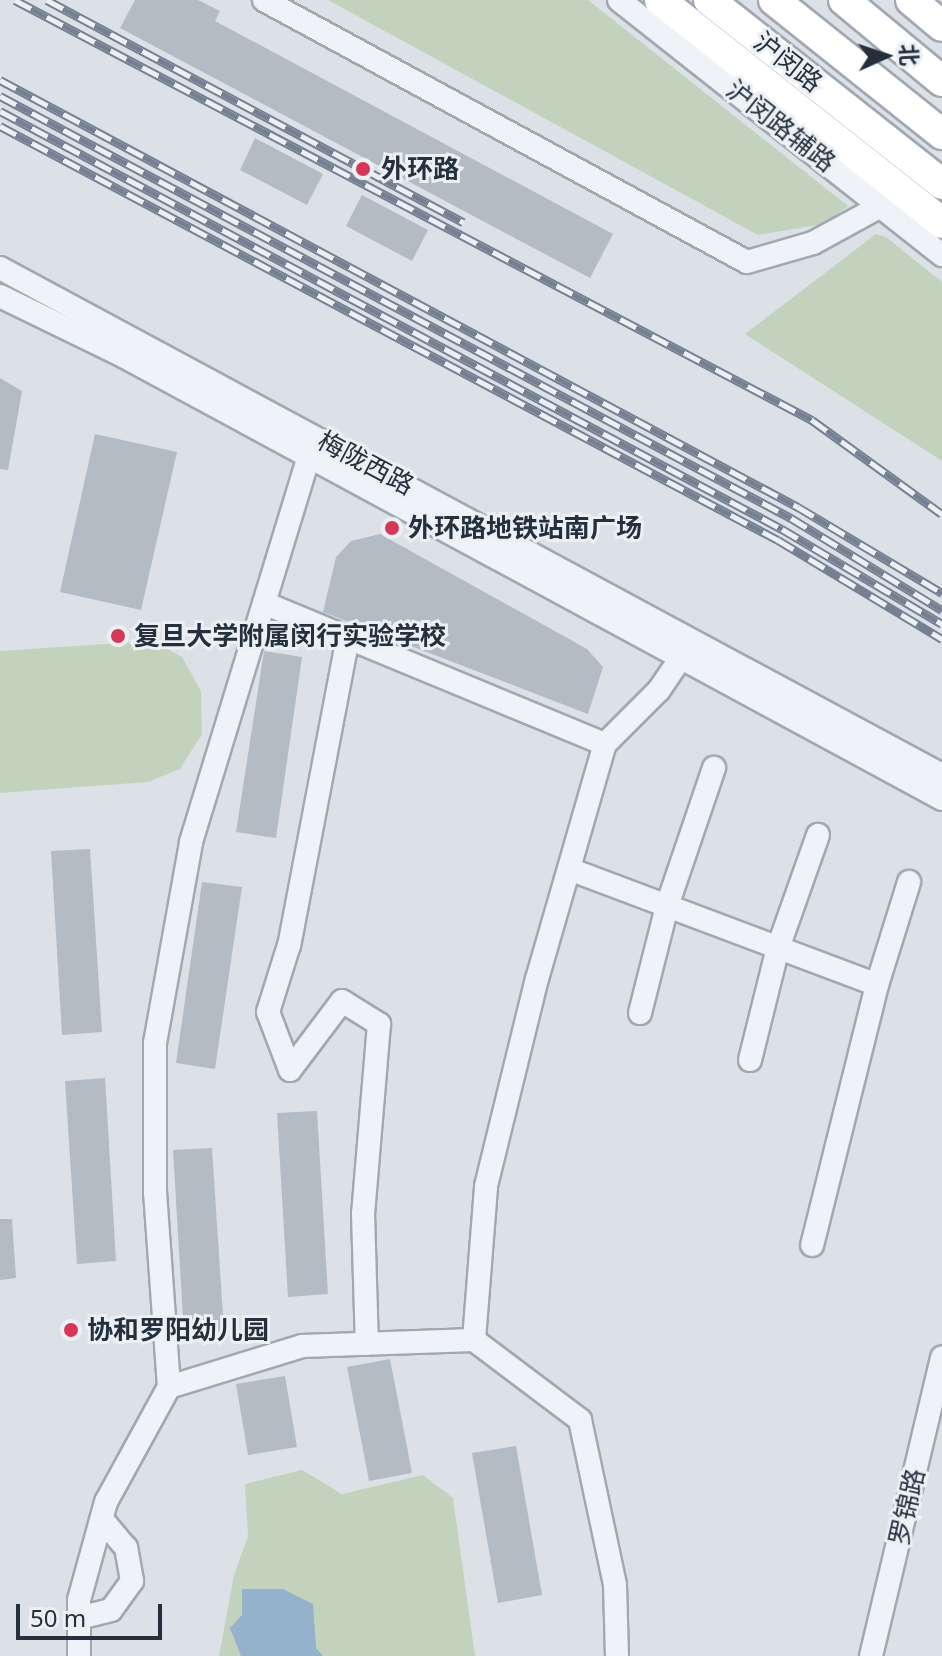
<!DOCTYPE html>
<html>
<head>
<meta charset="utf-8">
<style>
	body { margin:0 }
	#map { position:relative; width:942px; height:1656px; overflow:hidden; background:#dce1e8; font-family:"Noto Sans","Noto Sans SC",sans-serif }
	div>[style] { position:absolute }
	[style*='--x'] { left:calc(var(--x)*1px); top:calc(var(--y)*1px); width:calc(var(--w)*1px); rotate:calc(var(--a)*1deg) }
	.green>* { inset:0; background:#c3d2bd }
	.water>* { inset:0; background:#94b2cb }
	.building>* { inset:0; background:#b3bbc5 }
	.roads { filter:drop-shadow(2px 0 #a1a8b2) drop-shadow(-2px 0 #a1a8b2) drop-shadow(0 2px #a1a8b2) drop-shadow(0 -2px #a1a8b2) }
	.minor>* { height:22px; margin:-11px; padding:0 11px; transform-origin:11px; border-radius:11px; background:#eff2f6 }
	.highway>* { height:30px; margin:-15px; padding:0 15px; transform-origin:15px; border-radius:15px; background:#fff }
	.rail>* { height:9px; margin-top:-4.5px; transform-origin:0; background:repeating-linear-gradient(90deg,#ecf0f5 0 18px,#758192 0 36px); box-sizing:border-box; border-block:2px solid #758192 }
	.dots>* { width:22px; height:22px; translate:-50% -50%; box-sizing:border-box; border:4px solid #ecf0f5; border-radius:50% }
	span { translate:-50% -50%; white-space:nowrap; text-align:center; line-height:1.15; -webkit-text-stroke:6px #ecf0f5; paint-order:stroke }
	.street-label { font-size:26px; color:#25303f }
	.poi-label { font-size:26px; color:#25303f; font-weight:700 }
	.left { translate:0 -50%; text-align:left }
	.north { position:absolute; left:846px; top:16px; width:80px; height:80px; -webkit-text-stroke:6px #ecf0f5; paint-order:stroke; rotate:87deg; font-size:22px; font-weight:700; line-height:32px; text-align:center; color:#25303f }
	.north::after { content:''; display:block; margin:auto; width:28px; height:36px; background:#25303f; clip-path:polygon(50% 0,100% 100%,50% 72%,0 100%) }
	.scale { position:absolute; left:16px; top:1604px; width:146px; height:36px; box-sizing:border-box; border:4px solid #25303f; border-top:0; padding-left:10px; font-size:24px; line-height:28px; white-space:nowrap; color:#25303f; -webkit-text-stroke:6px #ecf0f5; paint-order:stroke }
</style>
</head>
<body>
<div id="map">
	<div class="green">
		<div style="clip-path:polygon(328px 0,588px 0,848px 206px,824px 224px,758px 235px)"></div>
		<div style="clip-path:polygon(876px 234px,886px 237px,942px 282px,942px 461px,745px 334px)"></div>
		<div style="clip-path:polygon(135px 642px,158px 644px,182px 657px,201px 691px,202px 734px,180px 769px,148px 782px,0 793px,0 651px)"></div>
		<div style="clip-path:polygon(302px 1470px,342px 1494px,423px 1475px,453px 1498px,475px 1656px,219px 1656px,234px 1575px,248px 1536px,245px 1484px)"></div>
	</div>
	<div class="water">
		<div style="clip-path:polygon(242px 1589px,283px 1589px,313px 1604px,316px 1648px,323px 1656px,241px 1656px,230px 1628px,242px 1615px)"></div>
	</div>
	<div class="building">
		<div style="clip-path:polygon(135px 0,198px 0,220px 11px,215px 21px,613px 234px,590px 278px,120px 28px)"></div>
		<div style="clip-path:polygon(255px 138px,323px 174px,307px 205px,240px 170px)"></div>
		<div style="clip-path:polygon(362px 195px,428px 230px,412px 261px,346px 226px)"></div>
		<div style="clip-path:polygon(0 378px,22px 391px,8px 470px,0 469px)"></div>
		<div style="clip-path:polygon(95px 434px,177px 452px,141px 610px,60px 592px)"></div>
		<div style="clip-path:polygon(380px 534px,587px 649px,603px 667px,588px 714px,323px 612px,336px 557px,351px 541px)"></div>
		<div style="clip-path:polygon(264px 651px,302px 657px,276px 838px,236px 832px)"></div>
		<div style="clip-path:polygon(90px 849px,102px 1032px,62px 1035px,51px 851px)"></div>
		<div style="clip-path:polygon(202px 882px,242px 887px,215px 1069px,176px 1063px)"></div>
		<div style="clip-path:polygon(105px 1078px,116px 1261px,77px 1264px,65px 1081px)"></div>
		<div style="clip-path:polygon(317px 1111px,328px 1294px,288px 1297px,277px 1113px)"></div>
		<div style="clip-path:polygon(212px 1148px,224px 1331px,184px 1334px,173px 1150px)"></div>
		<div style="clip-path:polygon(0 1219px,12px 1219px,16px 1278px,0 1280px)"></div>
		<div style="clip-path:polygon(390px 1359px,412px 1473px,369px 1481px,347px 1367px)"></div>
		<div style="clip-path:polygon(285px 1376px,297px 1447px,248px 1455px,236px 1384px)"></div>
		<div style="clip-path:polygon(516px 1446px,542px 1595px,498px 1603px,472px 1453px)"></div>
	</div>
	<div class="roads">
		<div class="minor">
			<div style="--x:264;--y:0;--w:549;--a:28.48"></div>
			<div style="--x:747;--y:262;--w:69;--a:-16.1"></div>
			<div style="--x:813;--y:243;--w:77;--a:-28.6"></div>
			<div style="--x:619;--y:0;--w:412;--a:38.3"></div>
			<div style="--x:0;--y:268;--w:1070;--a:28.29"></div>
			<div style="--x:0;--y:296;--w:139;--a:26"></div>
			<div style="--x:125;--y:357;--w:929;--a:28.41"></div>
			<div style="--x:264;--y:603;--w:369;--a:22.5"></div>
			<div style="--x:348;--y:637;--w:314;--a:100.8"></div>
			<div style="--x:289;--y:945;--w:70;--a:107.4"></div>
			<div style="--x:268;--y:1012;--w:62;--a:69.2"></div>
			<div style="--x:290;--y:1070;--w:86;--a:-53"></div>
			<div style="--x:342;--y:1001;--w:44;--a:31.9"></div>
			<div style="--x:379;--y:1024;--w:190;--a:94.8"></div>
			<div style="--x:363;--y:1213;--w:131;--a:88.3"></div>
			<div style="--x:569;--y:869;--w:329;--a:20.6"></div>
			<div style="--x:877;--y:985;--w:268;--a:104"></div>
			<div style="--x:877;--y:985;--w:108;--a:-72.7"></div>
			<div style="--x:640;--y:1013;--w:110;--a:-75.8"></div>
			<div style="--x:667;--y:906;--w:146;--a:-71.2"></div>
			<div style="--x:750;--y:1060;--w:115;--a:-76"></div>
			<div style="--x:778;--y:948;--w:120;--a:-70.5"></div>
			<div style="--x:474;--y:1340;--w:154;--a:-85.5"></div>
			<div style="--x:486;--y:1186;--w:213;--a:-76.2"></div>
			<div style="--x:537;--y:979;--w:245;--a:-73.9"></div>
			<div style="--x:605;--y:744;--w:76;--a:-45"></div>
			<div style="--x:659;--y:690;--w:41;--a:-55.9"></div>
			<div style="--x:169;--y:1387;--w:139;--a:-17.1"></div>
			<div style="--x:302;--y:1346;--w:172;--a:-2"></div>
			<div style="--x:474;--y:1340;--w:133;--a:37"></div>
			<div style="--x:580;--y:1420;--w:169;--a:78"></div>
			<div style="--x:615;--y:1585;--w:71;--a:88.4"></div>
			<div style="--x:79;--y:1618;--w:33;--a:-14"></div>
			<div style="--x:111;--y:1610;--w:36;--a:-54"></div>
			<div style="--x:132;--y:1581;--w:34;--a:-100"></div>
			<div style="--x:126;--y:1548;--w:38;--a:-130"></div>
			<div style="--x:79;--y:1656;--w:56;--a:-90"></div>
			<div style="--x:79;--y:1600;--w:102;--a:-74.6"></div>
			<div style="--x:106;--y:1502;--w:131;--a:-61.3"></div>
			<div style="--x:169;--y:1387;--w:195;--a:-94.1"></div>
			<div style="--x:155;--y:1193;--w:150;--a:-90"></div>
			<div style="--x:155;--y:1043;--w:204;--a:-79.8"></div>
			<div style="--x:191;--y:842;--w:403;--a:-73"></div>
			<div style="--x:871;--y:1656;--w:307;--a:-76.6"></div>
		</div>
		<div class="highway">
			<div style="--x:660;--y:0;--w:360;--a:38.3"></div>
			<div style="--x:709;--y:0;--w:297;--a:38.3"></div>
			<div style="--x:774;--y:0;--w:215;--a:38.6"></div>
			<div style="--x:844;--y:0;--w:127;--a:39.6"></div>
			<div style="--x:911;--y:0;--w:40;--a:40"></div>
		</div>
	</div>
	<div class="rail">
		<div style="--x:15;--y:0;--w:901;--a:27.79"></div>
		<div style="--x:812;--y:420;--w:160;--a:35.9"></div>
		<div style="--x:47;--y:0;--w:472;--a:28.1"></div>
		<div style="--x:0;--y:80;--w:905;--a:28.15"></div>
		<div style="--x:798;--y:507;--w:168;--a:30.8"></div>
		<div style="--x:0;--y:96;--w:897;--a:28.08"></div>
		<div style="--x:791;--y:518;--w:177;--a:31.4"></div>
		<div style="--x:0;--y:111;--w:887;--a:28.13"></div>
		<div style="--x:782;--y:529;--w:186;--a:30.7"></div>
		<div style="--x:0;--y:126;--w:881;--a:28.02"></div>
		<div style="--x:778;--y:540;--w:192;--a:31.1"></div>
	</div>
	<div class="dots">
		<div style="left:363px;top:169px;background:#d73757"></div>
		<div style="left:392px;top:528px;background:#d73757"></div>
		<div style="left:118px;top:636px;background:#d73757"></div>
		<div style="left:71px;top:1330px;background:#d73757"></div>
	</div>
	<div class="street-label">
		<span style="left:788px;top:62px;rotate:38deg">沪闵路</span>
		<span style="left:781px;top:126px;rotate:38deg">沪闵路辅路</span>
		<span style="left:366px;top:463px;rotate:28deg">梅陇西路</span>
		<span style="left:907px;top:1507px;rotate:-77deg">罗锦路</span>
	</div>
	<div class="poi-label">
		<span class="left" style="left:381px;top:169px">外环路</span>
		<span class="left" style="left:408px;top:528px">外环路地铁站南广场</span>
		<span class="left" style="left:134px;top:636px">复旦大学附属闵行实验学校</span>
		<span class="left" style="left:87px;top:1330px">协和罗阳幼儿园</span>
	</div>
	<div class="north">北</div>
	<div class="scale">50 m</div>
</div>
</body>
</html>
